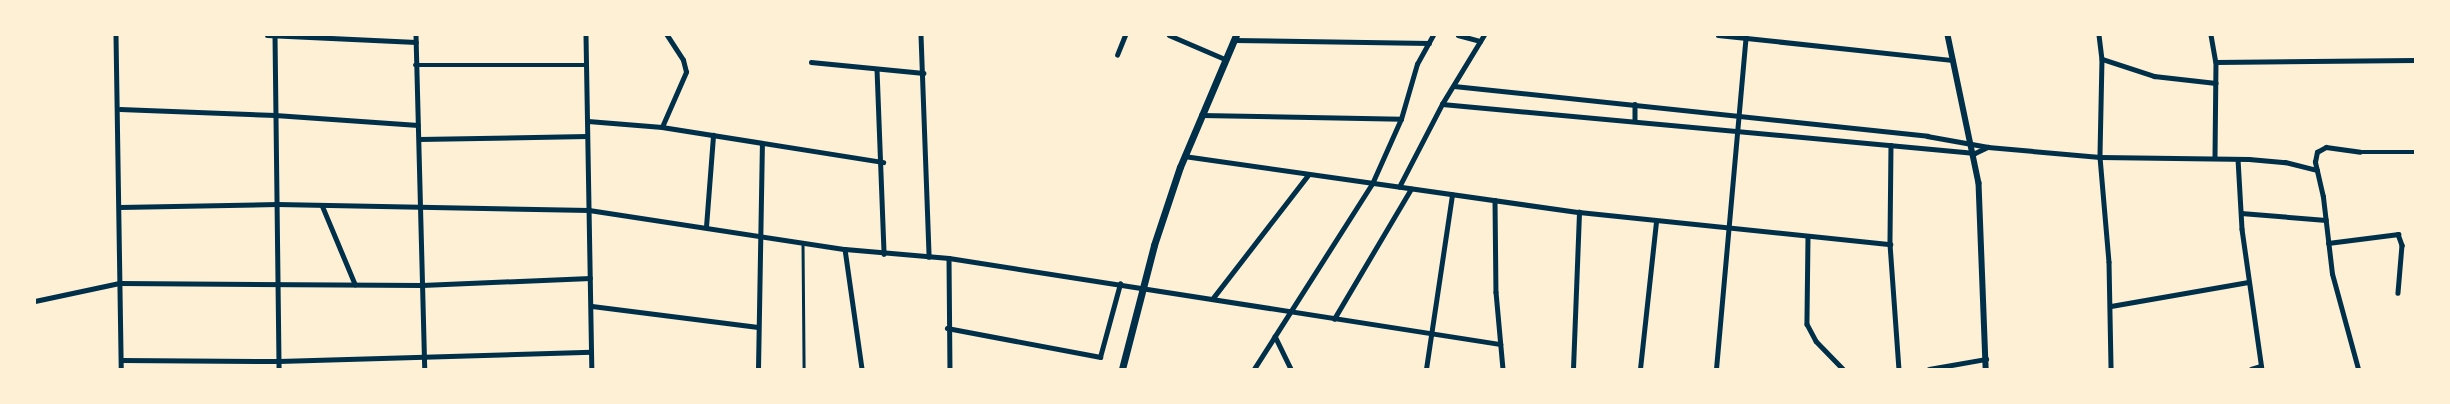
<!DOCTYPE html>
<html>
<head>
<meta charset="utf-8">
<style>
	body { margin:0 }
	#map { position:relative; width:2450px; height:404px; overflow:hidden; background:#fdf0d5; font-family:Manrope,sans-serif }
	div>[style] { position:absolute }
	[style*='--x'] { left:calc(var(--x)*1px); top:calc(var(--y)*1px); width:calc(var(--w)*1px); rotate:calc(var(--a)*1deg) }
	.service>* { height:2.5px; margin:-1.25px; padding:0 1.25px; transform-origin:1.25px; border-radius:1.25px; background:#003049 }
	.minor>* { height:4.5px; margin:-2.25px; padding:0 2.25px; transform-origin:2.25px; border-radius:2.25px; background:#003049 }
	.tertiary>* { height:5.5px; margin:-2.75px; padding:0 2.75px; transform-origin:2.75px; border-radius:2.75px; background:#003049 }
	.primary>* { height:7px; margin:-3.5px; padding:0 3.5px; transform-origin:3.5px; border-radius:3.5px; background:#003049 }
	span { translate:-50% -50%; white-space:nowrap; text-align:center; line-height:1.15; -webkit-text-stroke:5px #fdf0d5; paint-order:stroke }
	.frame { position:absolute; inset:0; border:36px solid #fdf0d5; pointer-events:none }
</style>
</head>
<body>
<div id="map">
	<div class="service">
		<div style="--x:803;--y:243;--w:126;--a:89.5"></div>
	</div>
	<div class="minor">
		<div style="--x:116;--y:35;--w:334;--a:89.1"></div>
		<div style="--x:267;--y:35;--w:149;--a:2.7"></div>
		<div style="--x:275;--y:35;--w:334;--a:89.3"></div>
		<div style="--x:416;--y:35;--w:334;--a:88.5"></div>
		<div style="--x:586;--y:35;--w:334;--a:89"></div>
		<div style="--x:921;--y:35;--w:222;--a:87.9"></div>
		<div style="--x:1169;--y:35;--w:61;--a:23.2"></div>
		<div style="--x:1458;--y:35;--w:23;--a:15"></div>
		<div style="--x:1718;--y:35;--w:236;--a:6.1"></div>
		<div style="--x:2099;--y:35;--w:24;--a:83"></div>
		<div style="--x:2102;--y:59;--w:98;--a:91.2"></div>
		<div style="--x:2100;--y:157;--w:105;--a:85.1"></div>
		<div style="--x:2109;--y:262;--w:107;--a:88.9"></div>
		<div style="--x:2211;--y:35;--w:27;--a:80"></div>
		<div style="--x:2216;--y:62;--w:96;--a:90.6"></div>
		<div style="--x:1234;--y:40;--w:195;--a:0.9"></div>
		<div style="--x:1117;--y:55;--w:22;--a:-68"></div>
		<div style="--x:2102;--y:59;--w:55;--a:18.1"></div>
		<div style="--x:2154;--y:76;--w:62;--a:6.4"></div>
		<div style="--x:811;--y:62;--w:113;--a:5.6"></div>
		<div style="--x:2216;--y:62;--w:199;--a:-0.6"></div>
		<div style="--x:415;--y:65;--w:171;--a:0"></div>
		<div style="--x:877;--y:69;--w:185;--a:87.8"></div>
		<div style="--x:1454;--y:86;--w:476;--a:6"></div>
		<div style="--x:1927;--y:136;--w:62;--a:10.2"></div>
		<div style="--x:1988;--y:147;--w:112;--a:5.1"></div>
		<div style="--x:2100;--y:157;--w:149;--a:0.8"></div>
		<div style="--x:2249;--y:159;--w:36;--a:5"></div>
		<div style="--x:2285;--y:162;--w:33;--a:14"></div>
		<div style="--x:1442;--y:104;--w:535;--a:5.25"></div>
		<div style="--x:1975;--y:153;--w:14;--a:-25"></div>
		<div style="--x:1635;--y:104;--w:17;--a:90"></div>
		<div style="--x:120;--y:109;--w:155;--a:2.2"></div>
		<div style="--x:275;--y:115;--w:143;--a:4"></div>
		<div style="--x:1201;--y:115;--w:200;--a:1.1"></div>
		<div style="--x:588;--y:121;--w:74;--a:4.6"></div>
		<div style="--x:662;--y:127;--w:224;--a:9"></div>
		<div style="--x:662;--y:127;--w:60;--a:-66.4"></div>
		<div style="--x:686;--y:72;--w:12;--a:-104"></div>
		<div style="--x:683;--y:60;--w:30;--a:-123"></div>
		<div style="--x:419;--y:139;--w:168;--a:-1"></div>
		<div style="--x:1891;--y:145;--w:99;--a:90.6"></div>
		<div style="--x:1890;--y:244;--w:125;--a:85.9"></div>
		<div style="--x:1184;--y:156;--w:399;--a:8.1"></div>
		<div style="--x:1579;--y:212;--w:313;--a:5.9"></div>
		<div style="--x:2238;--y:159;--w:70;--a:86.7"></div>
		<div style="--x:2242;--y:229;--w:141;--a:81.9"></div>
		<div style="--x:1399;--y:187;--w:93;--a:-62.6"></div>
		<div style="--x:1442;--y:104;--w:81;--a:-58.7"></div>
		<div style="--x:1495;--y:200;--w:92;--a:89.4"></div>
		<div style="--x:1496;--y:292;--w:77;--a:84.8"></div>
		<div style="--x:322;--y:205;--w:86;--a:67.3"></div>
		<div style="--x:120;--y:207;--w:157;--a:-1.1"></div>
		<div style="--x:277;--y:204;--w:312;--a:1.1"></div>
		<div style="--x:589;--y:210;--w:259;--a:8.7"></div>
		<div style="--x:845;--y:249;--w:104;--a:4.9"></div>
		<div style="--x:949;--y:258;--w:558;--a:8.87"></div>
		<div style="--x:2241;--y:213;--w:85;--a:4.7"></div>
		<div style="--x:706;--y:227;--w:92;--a:-85.6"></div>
		<div style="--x:1808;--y:237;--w:87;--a:90.7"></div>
		<div style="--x:1807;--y:324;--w:19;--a:62"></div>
		<div style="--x:1816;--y:341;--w:39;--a:46"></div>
		<div style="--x:2328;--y:243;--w:71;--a:-7.3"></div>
		<div style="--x:2398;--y:234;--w:12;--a:70"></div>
		<div style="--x:2402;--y:245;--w:48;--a:94.8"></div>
		<div style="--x:845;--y:249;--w:121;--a:81.9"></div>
		<div style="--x:949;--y:258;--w:111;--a:89.5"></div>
		<div style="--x:1213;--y:298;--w:155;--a:-52.3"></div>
		<div style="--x:35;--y:301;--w:87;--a:-12"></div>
		<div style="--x:120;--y:283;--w:302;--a:0.4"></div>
		<div style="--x:422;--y:285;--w:168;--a:-2.4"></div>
		<div style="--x:592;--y:306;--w:167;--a:7.2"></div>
		<div style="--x:2111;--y:306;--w:139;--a:-9.9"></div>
		<div style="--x:1334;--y:319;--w:151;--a:-59.4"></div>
		<div style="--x:947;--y:328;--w:156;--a:10.7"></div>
		<div style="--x:1100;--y:357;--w:76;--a:-74.7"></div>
		<div style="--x:1275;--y:336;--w:37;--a:64"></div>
		<div style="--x:121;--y:360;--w:158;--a:0.4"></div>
		<div style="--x:279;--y:361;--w:312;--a:-1.7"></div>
		<div style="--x:758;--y:369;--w:224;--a:-89"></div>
		<div style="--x:1254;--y:369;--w:219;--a:-57.5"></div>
		<div style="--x:1372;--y:184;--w:71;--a:-66"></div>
		<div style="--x:1401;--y:119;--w:57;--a:-73.8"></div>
		<div style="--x:1417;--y:64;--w:33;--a:-61"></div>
		<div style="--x:1426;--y:369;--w:176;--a:-81.5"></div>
		<div style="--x:1573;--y:369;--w:157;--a:-87.8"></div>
		<div style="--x:1640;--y:369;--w:148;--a:-83.8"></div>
		<div style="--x:1716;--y:369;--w:335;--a:-84.9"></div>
		<div style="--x:1929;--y:369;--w:58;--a:-10"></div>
		<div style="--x:2251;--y:369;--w:10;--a:-17"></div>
		<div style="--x:2358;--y:369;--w:98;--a:-105.3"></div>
		<div style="--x:2332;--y:274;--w:78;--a:-96.7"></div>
		<div style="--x:2323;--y:197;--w:36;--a:-103"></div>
		<div style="--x:2315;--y:162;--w:10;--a:-79"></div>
		<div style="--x:2317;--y:152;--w:10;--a:-29"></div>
		<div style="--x:2326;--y:147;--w:34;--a:8"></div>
		<div style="--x:2360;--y:152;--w:55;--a:0"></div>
	</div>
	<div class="tertiary">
		<div style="--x:1948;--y:35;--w:151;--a:78.2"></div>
		<div style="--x:1979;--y:183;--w:186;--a:87.8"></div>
	</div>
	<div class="primary">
		<div style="--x:1122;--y:369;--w:128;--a:-75.5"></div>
		<div style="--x:1154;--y:245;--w:82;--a:-71.6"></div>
		<div style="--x:1180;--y:167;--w:143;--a:-67"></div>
	</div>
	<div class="frame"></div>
</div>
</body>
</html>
